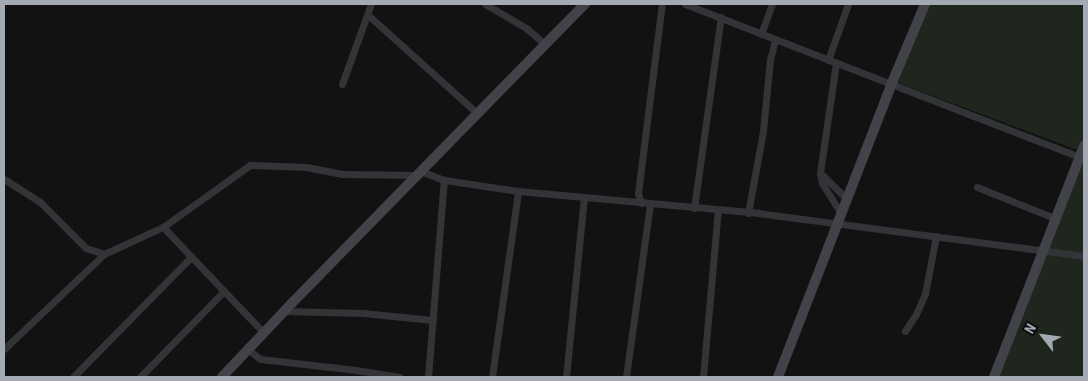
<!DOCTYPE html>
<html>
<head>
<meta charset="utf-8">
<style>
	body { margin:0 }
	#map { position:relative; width:1088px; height:381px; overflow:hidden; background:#121213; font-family:"Roboto Condensed",sans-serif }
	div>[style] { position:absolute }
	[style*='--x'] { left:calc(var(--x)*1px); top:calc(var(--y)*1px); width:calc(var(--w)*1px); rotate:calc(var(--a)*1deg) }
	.green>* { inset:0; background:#1e261e }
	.street>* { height:7px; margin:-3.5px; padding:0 3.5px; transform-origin:3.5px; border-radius:3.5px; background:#333438 }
	.secondary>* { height:10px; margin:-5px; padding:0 5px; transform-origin:5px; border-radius:5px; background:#414348 }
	span { translate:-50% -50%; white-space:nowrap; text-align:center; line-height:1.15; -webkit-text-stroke:4px #0d0d0e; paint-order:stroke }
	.frame { position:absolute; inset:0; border:5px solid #a3aab4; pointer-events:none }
	.north { position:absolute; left:1018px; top:311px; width:50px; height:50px; -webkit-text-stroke:4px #0d0d0e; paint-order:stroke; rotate:300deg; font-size:14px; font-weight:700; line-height:20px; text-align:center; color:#a3aab4 }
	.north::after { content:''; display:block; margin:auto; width:18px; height:22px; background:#a3aab4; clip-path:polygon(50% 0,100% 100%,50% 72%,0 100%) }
</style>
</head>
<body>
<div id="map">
	<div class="green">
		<div style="clip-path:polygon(927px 4px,1084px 4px,1084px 377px,998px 377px,1083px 152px,896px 82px)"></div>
	</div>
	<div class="street">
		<div style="--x:485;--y:4;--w:48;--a:30.3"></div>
		<div style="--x:526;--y:28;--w:25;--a:40"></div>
		<div style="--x:685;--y:4;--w:424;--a:21.2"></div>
		<div style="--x:368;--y:15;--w:147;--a:42"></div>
		<div style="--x:761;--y:34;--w:32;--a:-70"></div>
		<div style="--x:828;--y:60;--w:59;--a:-70.3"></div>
		<div style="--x:836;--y:63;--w:111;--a:98.3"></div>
		<div style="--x:820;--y:173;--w:37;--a:44"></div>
		<div style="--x:342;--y:84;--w:85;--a:-70.1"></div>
		<div style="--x:423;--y:172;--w:22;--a:21"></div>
		<div style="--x:444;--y:180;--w:75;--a:8.5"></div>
		<div style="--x:518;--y:191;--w:241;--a:5.2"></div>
		<div style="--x:758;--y:213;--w:329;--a:7.5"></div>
		<div style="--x:820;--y:174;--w:9;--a:77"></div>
		<div style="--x:822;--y:183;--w:36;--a:58"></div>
		<div style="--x:4;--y:179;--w:43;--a:32.6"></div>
		<div style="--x:40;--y:202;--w:65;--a:45"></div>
		<div style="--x:86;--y:248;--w:19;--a:18"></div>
		<div style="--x:977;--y:187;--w:86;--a:21.8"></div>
		<div style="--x:641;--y:203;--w:10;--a:-107"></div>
		<div style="--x:638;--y:193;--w:191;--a:-82.8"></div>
		<div style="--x:694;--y:208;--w:193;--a:-82"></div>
		<div style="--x:748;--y:213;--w:83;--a:-79.6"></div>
		<div style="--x:763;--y:131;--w:71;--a:-84.4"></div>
		<div style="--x:770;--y:60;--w:21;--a:-76"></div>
		<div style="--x:163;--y:227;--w:146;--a:46.4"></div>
		<div style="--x:284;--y:311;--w:79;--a:1.5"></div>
		<div style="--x:363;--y:313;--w:70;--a:5.7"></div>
		<div style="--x:905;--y:331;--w:20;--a:-57"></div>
		<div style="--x:916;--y:314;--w:22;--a:-66"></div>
		<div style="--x:925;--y:294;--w:59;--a:-79.3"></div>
		<div style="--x:4;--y:349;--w:138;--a:-43.5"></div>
		<div style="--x:104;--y:254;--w:65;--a:-24.6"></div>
		<div style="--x:163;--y:227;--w:107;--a:-35.5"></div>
		<div style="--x:250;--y:165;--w:56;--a:2"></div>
		<div style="--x:306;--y:167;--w:37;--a:11"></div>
		<div style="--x:342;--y:174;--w:77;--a:0.7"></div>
		<div style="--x:249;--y:350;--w:14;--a:39"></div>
		<div style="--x:260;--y:359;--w:97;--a:6.5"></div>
		<div style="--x:356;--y:370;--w:44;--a:9.2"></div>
		<div style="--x:73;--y:377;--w:168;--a:-45.5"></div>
		<div style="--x:140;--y:377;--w:119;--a:-45.7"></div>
		<div style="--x:428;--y:377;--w:198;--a:-85.4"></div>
		<div style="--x:492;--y:377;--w:188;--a:-82"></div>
		<div style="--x:566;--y:377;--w:180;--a:-84.3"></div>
		<div style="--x:626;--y:377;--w:175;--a:-82.1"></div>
		<div style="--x:703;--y:377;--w:168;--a:-84.9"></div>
	</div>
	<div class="secondary">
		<div style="--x:222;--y:377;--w:102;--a:-46.6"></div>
		<div style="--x:292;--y:303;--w:419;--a:-45.6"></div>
		<div style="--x:778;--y:377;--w:313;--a:-68.8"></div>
		<div style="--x:891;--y:85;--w:88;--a:-67.2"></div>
		<div style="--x:994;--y:377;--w:248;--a:-68.7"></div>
	</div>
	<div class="frame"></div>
	<div class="north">N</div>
</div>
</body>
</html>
